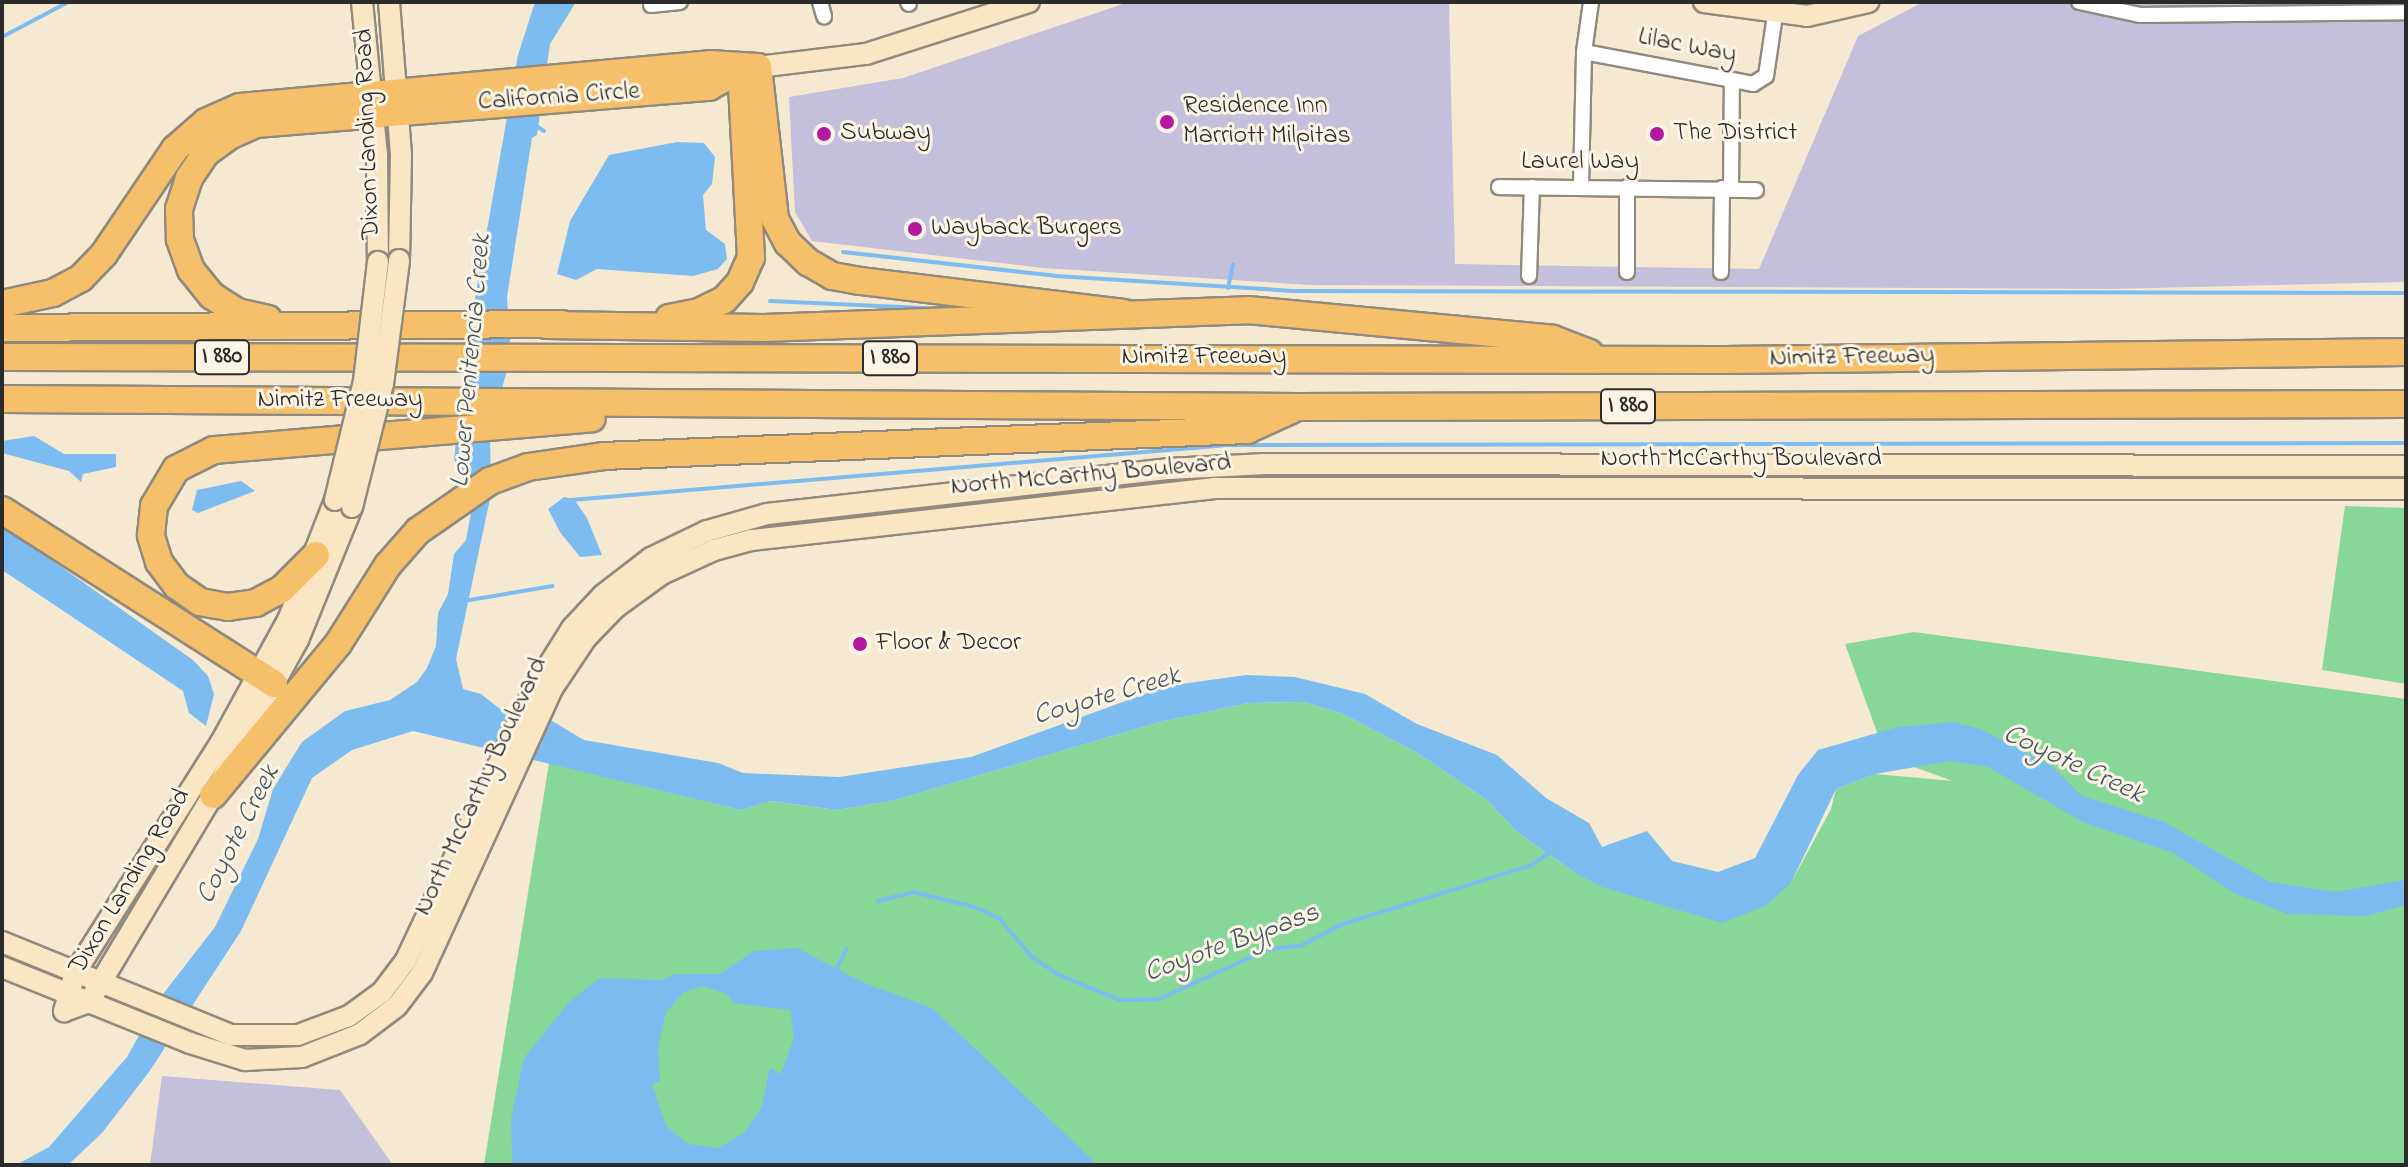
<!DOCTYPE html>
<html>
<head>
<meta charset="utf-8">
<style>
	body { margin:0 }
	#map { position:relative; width:2408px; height:1167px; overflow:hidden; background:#f5ead1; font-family:"Indie Flower",sans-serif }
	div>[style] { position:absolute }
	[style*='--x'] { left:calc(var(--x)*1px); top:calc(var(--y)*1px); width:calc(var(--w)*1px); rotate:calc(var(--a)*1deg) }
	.industrial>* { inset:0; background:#c4c0db }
	.green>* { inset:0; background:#87d798 }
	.water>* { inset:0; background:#7dbcf1 }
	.stream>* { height:4px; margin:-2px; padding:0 2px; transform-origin:2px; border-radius:2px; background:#7dbcf1 }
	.roads { filter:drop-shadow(2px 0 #908a7e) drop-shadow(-2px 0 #908a7e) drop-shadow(0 2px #908a7e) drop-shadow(0 -2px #908a7e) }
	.street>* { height:14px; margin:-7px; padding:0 7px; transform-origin:7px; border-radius:7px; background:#fff }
	.secondary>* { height:20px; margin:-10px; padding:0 10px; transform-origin:10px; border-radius:10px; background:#fbe6c4 }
	.highway>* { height:26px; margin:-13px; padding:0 13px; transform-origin:13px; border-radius:13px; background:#f6c06b }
	.bridges { filter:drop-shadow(2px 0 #908a7e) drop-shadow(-2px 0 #908a7e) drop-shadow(0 2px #908a7e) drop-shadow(0 -2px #908a7e) }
	.secondary-bridge>* { height:20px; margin:-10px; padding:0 10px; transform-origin:10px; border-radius:10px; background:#fbe6c4 }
	.dots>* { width:22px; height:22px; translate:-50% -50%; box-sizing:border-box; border:4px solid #fcf5e5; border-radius:50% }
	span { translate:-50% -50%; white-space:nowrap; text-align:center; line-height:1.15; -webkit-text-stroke:6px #fcf5e5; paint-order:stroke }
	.shield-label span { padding:2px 6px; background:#fcf5e5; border:2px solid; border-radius:6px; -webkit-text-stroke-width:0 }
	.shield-label { font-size:24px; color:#2b2b2b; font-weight:700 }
	.street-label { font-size:26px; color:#2b2b2b }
	.poi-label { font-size:26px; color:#2b2b2b }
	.left { translate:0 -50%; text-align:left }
	.water-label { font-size:28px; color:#445666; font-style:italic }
	.frame { position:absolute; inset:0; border:4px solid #2b2b2b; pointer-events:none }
</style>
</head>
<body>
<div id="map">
	<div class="industrial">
		<div style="clip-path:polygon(1129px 2px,1449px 2px,1455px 264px,1759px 269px,1858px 36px,1923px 2px,2406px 2px,2406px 282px,2111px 289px,1310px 285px,1043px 268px,812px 241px,795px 212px,789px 97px,903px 78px)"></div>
		<div style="clip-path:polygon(162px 1076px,340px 1090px,393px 1165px,150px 1165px)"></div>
	</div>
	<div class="green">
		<div style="clip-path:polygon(1192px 471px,1193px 479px,768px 526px,692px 547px,625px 588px,583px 629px,546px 682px,495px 788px,546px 679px,582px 624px,634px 576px,692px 541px,770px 518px)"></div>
		<div style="clip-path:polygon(2345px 506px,2406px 508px,2406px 684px,2322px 670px)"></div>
		<div style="clip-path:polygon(1914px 632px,2406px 699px,2406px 1165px,484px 1165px,549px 763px,741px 810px,770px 801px,837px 810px,892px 801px,1160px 722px,1249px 703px,1304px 702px,1343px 714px,1416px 752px,1487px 800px,1517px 832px,1577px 874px,1648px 899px,1791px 883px,1831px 809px,1836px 789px,1875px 774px,1953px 781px,1886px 757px,1845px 644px)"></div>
	</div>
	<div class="water">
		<div style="clip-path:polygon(535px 2px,576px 2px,550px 44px,537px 135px,532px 138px,507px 297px,511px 355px,490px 433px,491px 494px,456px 659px,463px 689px,481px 694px,500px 709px,537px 712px,584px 740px,718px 763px,743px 773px,839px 777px,971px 757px,1167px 686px,1246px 675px,1295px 677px,1365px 694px,1417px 724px,1497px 755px,1546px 798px,1589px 823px,1602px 847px,1647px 831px,1672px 861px,1718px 872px,1755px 858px,1798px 775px,1818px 750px,1898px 727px,1954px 722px,1980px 729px,2052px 766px,2082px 796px,2164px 822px,2270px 882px,2336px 892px,2406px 880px,2406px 905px,2367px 916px,2287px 914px,2234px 893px,2173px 853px,2083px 822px,1988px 767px,1950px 761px,1875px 774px,1836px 789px,1791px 883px,1765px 906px,1722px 923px,1602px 887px,1577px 874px,1517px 832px,1487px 800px,1416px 752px,1343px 714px,1304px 702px,1249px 703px,1160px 722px,892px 801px,837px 810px,771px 801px,741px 810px,413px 731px,352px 750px,312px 778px,241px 931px,149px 1072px,102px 1133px,68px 1165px,16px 1165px,49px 1147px,127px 1057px,160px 998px,215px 927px,258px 839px,273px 789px,302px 742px,345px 711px,390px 700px,417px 682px,427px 668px,436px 646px,438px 613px,448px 594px,454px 554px,466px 540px,473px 502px,454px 459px,467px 343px,518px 55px)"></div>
		<div style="clip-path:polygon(677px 142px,704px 143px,715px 157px,712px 184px,703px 195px,706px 230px,725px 244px,727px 259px,718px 269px,693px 276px,597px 269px,576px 280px,557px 274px,570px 221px,609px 155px)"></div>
		<div style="clip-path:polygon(34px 436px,64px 454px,116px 454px,116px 467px,83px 474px,81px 482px,69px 471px,2px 453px,2px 441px)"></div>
		<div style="clip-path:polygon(241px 481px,255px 491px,198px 513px,192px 510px,197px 490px)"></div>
		<div style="clip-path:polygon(564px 497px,574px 499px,587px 518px,602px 555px,580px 557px,560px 532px,548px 509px)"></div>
		<div style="clip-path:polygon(2px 525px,193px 660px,208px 676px,214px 694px,206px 726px,189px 713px,183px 691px,2px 570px)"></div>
		<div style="clip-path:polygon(evenodd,797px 948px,864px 983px,932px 1008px,1098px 1165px,512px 1165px,511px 1119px,524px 1058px,570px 1001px,600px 978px,661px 980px,676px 974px,720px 974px,754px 951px,797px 948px,703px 986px,727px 994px,733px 1003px,790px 1010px,794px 1038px,781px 1074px,770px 1068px,761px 1109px,744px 1133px,718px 1148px,688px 1144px,666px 1126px,652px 1084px,660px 1081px,658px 1047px,666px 1012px,684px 992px,703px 986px)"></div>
	</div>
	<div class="stream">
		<div style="--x:2;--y:37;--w:75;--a:-27.9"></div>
		<div style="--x:538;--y:127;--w:7;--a:34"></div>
		<div style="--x:843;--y:252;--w:214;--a:6.4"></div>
		<div style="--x:1056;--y:276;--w:241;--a:3.6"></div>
		<div style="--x:1297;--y:291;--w:1109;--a:0.1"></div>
		<div style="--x:1228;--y:288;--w:24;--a:-78"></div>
		<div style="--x:770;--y:301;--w:175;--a:2.6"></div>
		<div style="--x:571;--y:500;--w:659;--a:-4.79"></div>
		<div style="--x:1228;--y:445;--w:1178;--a:-0.1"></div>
		<div style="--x:464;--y:601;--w:90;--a:-9.6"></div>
		<div style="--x:878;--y:901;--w:36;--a:-14"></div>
		<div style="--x:913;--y:892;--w:63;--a:13.8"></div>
		<div style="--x:974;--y:907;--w:27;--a:24"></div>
		<div style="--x:999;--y:918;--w:51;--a:49.8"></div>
		<div style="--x:1032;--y:957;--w:32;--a:34"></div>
		<div style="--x:1059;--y:975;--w:66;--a:22.3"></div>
		<div style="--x:1120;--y:1000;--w:39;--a:-1"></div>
		<div style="--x:1159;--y:999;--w:121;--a:-24.4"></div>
		<div style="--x:1269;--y:949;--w:31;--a:-6"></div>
		<div style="--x:1300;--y:946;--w:48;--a:-27.1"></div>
		<div style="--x:1343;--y:924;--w:198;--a:-17.3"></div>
		<div style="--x:1532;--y:865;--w:26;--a:-36"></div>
		<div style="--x:837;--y:968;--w:22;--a:-63"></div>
	</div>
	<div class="roads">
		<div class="street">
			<div style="--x:820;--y:2;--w:15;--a:74"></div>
			<div style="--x:908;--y:2;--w:2;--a:63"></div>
			<div style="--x:2079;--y:2;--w:62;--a:12"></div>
			<div style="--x:2140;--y:15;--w:266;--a:-0.6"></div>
			<div style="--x:651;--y:5;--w:29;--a:-6"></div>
			<div style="--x:1584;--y:52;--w:172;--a:10.7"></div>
			<div style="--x:1753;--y:84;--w:15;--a:-32"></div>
			<div style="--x:1766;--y:76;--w:62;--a:-81.6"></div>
			<div style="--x:1581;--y:186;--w:134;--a:-88.7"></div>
			<div style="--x:1584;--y:52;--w:50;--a:-82"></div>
			<div style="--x:1499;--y:187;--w:257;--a:0.7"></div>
			<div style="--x:1731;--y:188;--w:108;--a:-89.5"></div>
			<div style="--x:1627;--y:272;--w:85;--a:-90"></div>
			<div style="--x:1721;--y:272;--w:84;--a:-89.3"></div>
			<div style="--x:1529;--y:276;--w:89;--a:-88.1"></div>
		</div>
		<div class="secondary">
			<div style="--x:362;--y:2;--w:154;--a:84.4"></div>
			<div style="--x:377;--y:155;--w:107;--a:89.5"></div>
			<div style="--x:389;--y:2;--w:154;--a:85.5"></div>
			<div style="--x:401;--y:156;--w:104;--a:91.1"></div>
			<div style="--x:1704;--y:2;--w:104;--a:7.7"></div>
			<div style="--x:1807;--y:16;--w:63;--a:-12.9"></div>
			<div style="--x:758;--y:67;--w:109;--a:-6.9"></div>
			<div style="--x:866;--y:54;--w:171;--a:-17.7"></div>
			<div style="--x:335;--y:500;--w:127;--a:111.3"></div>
			<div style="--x:289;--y:618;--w:141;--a:118.7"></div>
			<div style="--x:221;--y:742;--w:273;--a:122.3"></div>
			<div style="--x:75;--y:973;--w:40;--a:106"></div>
			<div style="--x:64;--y:1011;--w:27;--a:-20"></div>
			<div style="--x:89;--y:1002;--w:241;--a:-59.1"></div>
			<div style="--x:213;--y:795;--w:177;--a:-61.3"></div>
			<div style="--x:298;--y:640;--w:144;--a:-67.9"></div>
			<div style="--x:2;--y:942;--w:247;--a:22.1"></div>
			<div style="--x:231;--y:1035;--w:67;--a:0"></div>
			<div style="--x:298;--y:1035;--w:54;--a:-20.4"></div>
			<div style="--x:349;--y:1016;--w:41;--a:-36"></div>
			<div style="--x:382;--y:992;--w:38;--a:-53"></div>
			<div style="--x:405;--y:962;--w:304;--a:-64.7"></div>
			<div style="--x:535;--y:687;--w:70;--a:-57.9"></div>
			<div style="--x:572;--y:628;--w:45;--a:-46.8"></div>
			<div style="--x:603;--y:595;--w:61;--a:-37.6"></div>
			<div style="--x:651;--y:558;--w:62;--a:-25.7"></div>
			<div style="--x:707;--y:531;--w:62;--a:-15.8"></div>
			<div style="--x:767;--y:514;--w:405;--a:-6.4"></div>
			<div style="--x:1169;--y:469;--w:96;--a:-3"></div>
			<div style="--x:1265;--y:464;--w:1141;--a:0.1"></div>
			<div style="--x:2;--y:967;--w:203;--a:22"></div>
			<div style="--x:190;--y:1043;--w:58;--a:17.2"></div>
			<div style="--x:245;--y:1060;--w:57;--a:-3"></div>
			<div style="--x:302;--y:1057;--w:62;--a:-21.6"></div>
			<div style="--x:360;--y:1034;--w:46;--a:-37.1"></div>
			<div style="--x:397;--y:1006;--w:41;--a:-52.9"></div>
			<div style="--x:422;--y:973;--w:312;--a:-65.4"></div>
			<div style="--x:552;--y:689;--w:61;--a:-56.3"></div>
			<div style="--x:586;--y:638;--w:42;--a:-46"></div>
			<div style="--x:615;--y:608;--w:58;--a:-35.9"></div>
			<div style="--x:662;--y:574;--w:57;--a:-24.8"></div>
			<div style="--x:714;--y:550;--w:39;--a:-15"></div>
			<div style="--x:752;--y:540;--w:465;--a:-6.4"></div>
			<div style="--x:1214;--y:488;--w:1192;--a:0.05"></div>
		</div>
		<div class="highway">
			<div style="--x:2;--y:304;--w:52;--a:-12.2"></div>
			<div style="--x:53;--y:293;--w:32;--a:-28"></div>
			<div style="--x:81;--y:278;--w:33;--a:-46"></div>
			<div style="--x:104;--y:254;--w:127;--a:-55.9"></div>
			<div style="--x:175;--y:149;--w:41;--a:-41.1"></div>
			<div style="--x:206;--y:122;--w:37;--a:-24"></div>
			<div style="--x:240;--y:107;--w:472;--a:-5.2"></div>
			<div style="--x:710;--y:64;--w:48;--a:3.6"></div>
			<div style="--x:758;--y:67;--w:153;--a:83.6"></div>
			<div style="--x:775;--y:219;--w:27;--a:62"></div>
			<div style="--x:788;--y:243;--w:28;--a:44"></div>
			<div style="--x:808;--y:262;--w:28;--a:30"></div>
			<div style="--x:832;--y:276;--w:28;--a:10"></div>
			<div style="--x:860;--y:281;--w:265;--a:6.9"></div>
			<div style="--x:669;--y:318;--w:31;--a:-11"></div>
			<div style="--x:699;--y:312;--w:28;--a:-26"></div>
			<div style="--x:724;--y:300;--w:24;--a:-48"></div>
			<div style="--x:740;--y:282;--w:27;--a:-66"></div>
			<div style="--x:751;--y:257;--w:188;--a:-93"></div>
			<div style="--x:268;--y:319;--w:32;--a:-167"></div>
			<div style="--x:237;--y:312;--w:30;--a:-147"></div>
			<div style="--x:212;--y:296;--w:33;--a:-129"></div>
			<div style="--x:191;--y:270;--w:33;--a:-110"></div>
			<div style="--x:180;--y:239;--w:30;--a:-92"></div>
			<div style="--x:179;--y:209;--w:33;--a:-72"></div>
			<div style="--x:189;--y:178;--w:30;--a:-56"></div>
			<div style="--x:206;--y:153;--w:31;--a:-36"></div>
			<div style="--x:231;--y:135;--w:27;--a:-24"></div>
			<div style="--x:256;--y:124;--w:455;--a:-4.7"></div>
			<div style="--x:709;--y:87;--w:37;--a:-29"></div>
			<div style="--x:546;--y:325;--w:218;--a:0.8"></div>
			<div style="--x:764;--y:328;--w:484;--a:-2.1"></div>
			<div style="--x:1248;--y:310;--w:306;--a:5.4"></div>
			<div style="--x:1553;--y:339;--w:39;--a:21"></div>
			<div style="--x:2;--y:328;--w:560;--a:-0.41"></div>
			<div style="--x:2;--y:357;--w:1722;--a:0.1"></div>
			<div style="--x:1724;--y:360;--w:682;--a:-0.67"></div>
			<div style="--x:2;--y:399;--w:1295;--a:0.35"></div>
			<div style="--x:1297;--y:407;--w:1109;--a:-0.15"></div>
			<div style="--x:2;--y:510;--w:323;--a:32.6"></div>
			<div style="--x:316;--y:555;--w:48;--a:135"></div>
			<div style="--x:282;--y:589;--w:30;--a:152"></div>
			<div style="--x:256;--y:603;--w:28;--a:172"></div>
			<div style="--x:228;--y:607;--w:28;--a:-170"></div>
			<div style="--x:200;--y:602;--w:28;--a:-145"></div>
			<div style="--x:177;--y:586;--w:30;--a:-127"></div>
			<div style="--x:159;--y:562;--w:28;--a:-107"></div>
			<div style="--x:151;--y:535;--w:29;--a:-84"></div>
			<div style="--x:154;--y:506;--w:43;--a:-59.3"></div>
			<div style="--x:176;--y:469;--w:42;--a:-26.6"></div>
			<div style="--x:214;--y:450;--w:379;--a:-4.8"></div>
			<div style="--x:213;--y:795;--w:196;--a:-50.4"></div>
			<div style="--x:338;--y:644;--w:93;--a:-57.7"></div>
			<div style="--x:388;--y:565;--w:45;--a:-48.6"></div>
			<div style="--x:418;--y:531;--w:88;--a:-34.8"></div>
			<div style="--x:490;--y:481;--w:40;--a:-20.2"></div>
			<div style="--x:528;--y:467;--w:76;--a:-8.3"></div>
			<div style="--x:603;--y:456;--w:645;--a:-2.31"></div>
			<div style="--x:1247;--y:430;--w:48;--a:-24.4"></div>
		</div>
	</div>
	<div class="bridges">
		<div class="secondary-bridge">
			<div style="--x:335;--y:500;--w:122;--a:-76.3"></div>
			<div style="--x:364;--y:381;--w:120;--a:-83.3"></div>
			<div style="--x:352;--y:507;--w:127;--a:-75.9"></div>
			<div style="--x:383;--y:384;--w:125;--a:-82.6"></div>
		</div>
	</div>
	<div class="dots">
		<div style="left:1167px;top:122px;background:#b5179e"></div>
		<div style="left:824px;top:134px;background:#b5179e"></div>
		<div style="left:1657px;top:134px;background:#b5179e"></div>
		<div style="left:915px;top:229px;background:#b5179e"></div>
		<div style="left:860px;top:644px;background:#b5179e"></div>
	</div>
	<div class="shield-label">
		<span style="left:222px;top:357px">I 880</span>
		<span style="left:890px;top:358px">I 880</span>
		<span style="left:1628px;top:406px">I 880</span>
	</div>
	<div class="street-label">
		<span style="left:1687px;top:47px;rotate:11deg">Lilac Way</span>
		<span style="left:559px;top:98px;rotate:-4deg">California Circle</span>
		<span style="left:369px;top:134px;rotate:-92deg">Dixon Landing Road</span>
		<span style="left:1580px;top:163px">Laurel Way</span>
		<span style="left:1204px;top:358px">Nimitz Freeway</span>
		<span style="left:1852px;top:358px;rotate:-1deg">Nimitz Freeway</span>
		<span style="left:340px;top:401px">Nimitz Freeway</span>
		<span style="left:1741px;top:460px">North McCarthy Boulevard</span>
		<span style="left:1091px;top:476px;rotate:-5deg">North McCarthy Boulevard</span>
		<span style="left:482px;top:787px;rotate:-65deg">North McCarthy Boulevard</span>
		<span style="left:131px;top:882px;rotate:-59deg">Dixon Landing Road</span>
	</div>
	<div class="poi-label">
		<span class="left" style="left:1183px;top:122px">Residence Inn<br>Marriott Milpitas</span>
		<span class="left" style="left:840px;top:134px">Subway</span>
		<span class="left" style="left:1673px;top:134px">The District</span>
		<span class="left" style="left:931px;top:229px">Wayback Burgers</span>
		<span class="left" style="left:876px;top:644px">Floor &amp; Decor</span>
	</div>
	<div class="water-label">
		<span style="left:472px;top:361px;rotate:-85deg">Lower Penitencia Creek</span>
		<span style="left:1107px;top:697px;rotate:-16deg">Coyote Creek</span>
		<span style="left:2073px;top:765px;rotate:25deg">Coyote Creek</span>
		<span style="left:239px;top:835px;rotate:-63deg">Coyote Creek</span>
		<span style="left:1232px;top:944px;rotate:-20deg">Coyote Bypass</span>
	</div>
	<div class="frame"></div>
</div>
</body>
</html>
